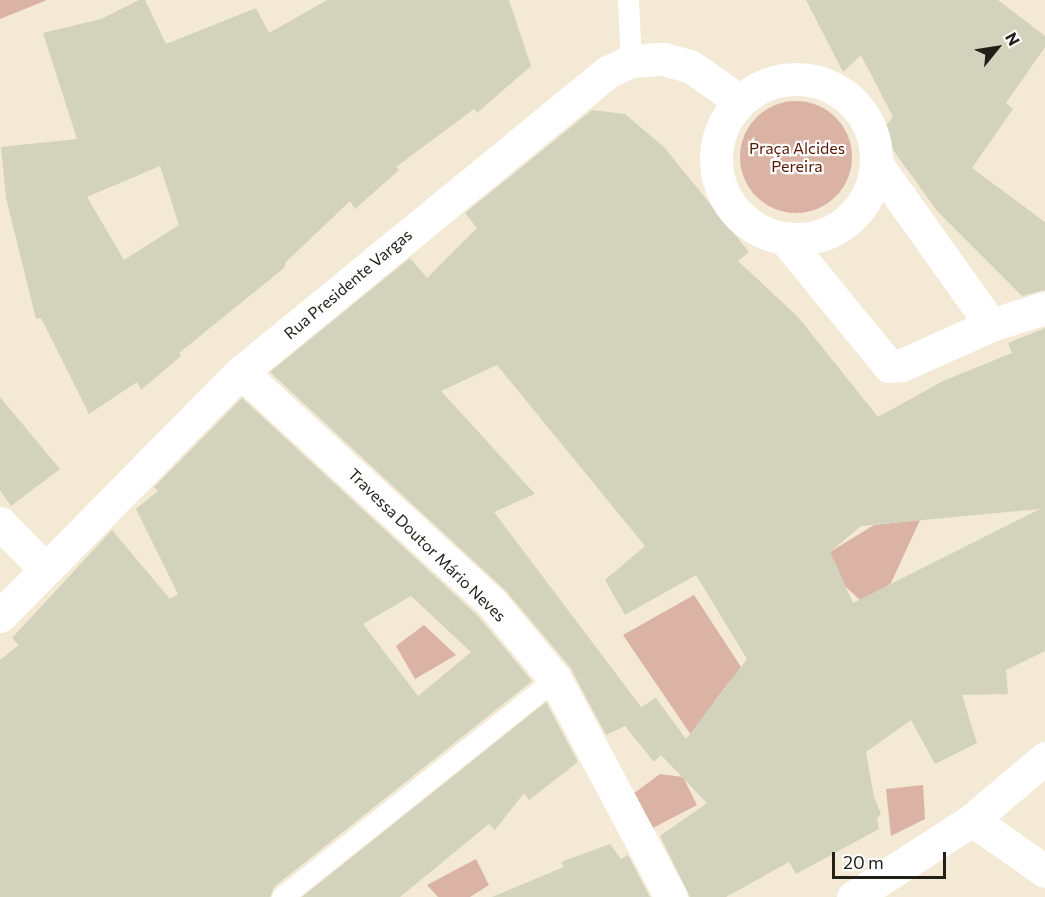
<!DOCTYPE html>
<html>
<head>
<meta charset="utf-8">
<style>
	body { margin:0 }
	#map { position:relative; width:1045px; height:897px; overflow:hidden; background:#f3e9d4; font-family:Commissioner,sans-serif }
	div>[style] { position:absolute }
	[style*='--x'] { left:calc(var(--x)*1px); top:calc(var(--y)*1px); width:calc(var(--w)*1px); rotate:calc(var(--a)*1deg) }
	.green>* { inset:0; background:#dab3a5 }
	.round { border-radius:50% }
	.building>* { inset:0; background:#d3d3bd }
	.service>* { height:21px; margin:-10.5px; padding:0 10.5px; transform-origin:10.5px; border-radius:10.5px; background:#fff }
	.minor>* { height:33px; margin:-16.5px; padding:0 16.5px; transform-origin:16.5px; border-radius:16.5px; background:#fff }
	.tertiary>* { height:33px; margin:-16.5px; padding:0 16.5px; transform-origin:16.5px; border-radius:16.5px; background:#fff }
	.tertiary>.ring { margin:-16.5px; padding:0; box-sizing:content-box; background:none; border:33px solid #fff; border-radius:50% }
	span { translate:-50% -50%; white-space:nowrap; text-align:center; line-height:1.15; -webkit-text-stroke:4.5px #fff; paint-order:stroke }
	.park-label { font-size:16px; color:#571900 }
	.street-label { font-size:16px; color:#221f17 }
	.north { position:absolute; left:967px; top:18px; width:60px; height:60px; -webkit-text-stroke:4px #fff; paint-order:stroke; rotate:60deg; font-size:16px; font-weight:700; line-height:24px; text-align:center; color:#221f17 }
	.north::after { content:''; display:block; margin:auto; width:21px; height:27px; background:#221f17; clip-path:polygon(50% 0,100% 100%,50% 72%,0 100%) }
	.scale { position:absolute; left:832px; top:852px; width:114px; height:27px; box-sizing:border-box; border:3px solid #221f17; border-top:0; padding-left:8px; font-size:18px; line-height:21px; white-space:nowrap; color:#221f17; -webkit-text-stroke:4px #fff; paint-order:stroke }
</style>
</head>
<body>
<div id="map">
	<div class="green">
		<div style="clip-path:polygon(0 0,47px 0,0 19px)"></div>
		<div class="round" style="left:740px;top:101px;width:112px;height:112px"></div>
		<div style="clip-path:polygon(920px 520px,891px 583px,863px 603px,845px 586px,830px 552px,874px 525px)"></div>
		<div style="clip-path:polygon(694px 595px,766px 705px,730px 681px,714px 702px,729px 745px,706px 757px,623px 635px)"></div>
		<div style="clip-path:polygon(424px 625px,456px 655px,415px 679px,396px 646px)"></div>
		<div style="clip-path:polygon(660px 774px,683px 777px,697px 805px,649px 830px,629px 797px)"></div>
		<div style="clip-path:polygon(923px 785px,925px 819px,891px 836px,886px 789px)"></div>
		<div style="clip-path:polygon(476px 859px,489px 885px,470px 897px,438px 897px,427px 885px)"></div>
	</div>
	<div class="building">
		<div style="clip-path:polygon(evenodd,139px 0,145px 0,166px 44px,256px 8px,269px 33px,327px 0,509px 0,531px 66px,477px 113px,474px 109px,396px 167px,399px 170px,355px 209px,350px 201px,286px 262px,284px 268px,179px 353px,181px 356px,141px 390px,137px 382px,89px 414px,41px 318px,36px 319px,6px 198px,1px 147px,77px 139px,43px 33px,101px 19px,139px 0,160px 166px,179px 225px,124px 260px,87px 197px,160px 166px)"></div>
		<div style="clip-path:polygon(806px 0,998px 0,1045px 36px,1045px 47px,1006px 103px,1013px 109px,972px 168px,1045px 222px,1045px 290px,1022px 296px,938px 212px,880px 132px,893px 117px,861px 55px,843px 72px)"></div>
		<div style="clip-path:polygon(evenodd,592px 110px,625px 114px,664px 147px,749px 252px,738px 261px,798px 317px,878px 417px,943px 381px,1012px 353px,1008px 343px,1045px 328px,1045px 651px,1006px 670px,1008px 694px,962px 695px,977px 743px,935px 764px,911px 720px,866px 752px,874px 797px,881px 814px,877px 818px,879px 829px,796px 874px,789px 862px,726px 897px,690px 897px,660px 836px,707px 803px,661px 755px,654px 762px,625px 726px,606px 735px,570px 667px,506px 591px,270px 372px,410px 258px,427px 278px,477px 228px,465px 213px,592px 110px,497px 365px,645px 546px,605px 580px,625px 615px,696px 575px,747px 659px,686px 739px,656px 698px,641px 707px,494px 512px,535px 494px,441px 391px,497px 365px,592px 110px,1040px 509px,853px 603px,830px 552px,861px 526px,1040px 509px)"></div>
		<div style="clip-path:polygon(0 397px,60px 469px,11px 506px,0 490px)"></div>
		<div style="clip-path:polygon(evenodd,242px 398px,478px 616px,532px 681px,274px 887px,270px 897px,0 897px,0 660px,19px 645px,12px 638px,112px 530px,170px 599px,178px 594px,136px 509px,158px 491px,154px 487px,242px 398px,411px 596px,471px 652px,418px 696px,363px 624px,411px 596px)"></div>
		<div style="clip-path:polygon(546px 702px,578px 762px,529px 800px,524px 793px,495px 830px,489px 824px,400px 897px,302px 897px)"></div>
		<div style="clip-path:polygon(610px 844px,621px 859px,628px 855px,650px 897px,492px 897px,564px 867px,561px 862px)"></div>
	</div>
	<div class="service">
		<div style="--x:628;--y:0;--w:61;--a:87.2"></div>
		<div style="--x:282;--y:897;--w:349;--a:-38.6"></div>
	</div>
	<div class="minor">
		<div style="--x:785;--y:239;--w:164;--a:50.7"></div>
		<div style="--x:889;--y:366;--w:13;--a:-4"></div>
		<div style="--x:902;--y:365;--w:98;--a:-24.2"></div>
		<div style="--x:991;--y:325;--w:199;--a:-125.4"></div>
		<div style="--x:991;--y:325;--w:57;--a:-17.5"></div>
		<div style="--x:241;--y:372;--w:341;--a:42.6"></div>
		<div style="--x:492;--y:603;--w:99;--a:50.3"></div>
		<div style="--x:555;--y:679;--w:247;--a:62"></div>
		<div style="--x:0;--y:523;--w:63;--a:45.6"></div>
		<div style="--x:1045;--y:758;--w:96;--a:139.7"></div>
		<div style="--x:972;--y:820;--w:89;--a:34.9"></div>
		<div style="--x:853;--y:897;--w:142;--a:-32.9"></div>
	</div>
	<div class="tertiary">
		<div class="ring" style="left:716px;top:79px;width:127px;height:127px"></div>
		<div style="--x:0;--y:616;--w:343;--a:-45.4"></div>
		<div style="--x:241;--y:372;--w:474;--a:-39.3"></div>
		<div style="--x:608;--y:72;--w:25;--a:-26"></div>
		<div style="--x:631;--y:61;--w:32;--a:-4"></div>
		<div style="--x:663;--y:59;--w:28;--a:15"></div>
		<div style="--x:690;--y:66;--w:61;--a:35"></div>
	</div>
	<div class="park-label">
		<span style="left:797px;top:157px">Praça Alcides<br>Pereira</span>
	</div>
	<div class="street-label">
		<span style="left:348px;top:284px;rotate:-40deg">Rua Presidente Vargas</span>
		<span style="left:427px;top:545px;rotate:44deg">Travessa Doutor Mário Neves</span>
	</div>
	<div class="north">N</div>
	<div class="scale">20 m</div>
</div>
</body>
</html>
